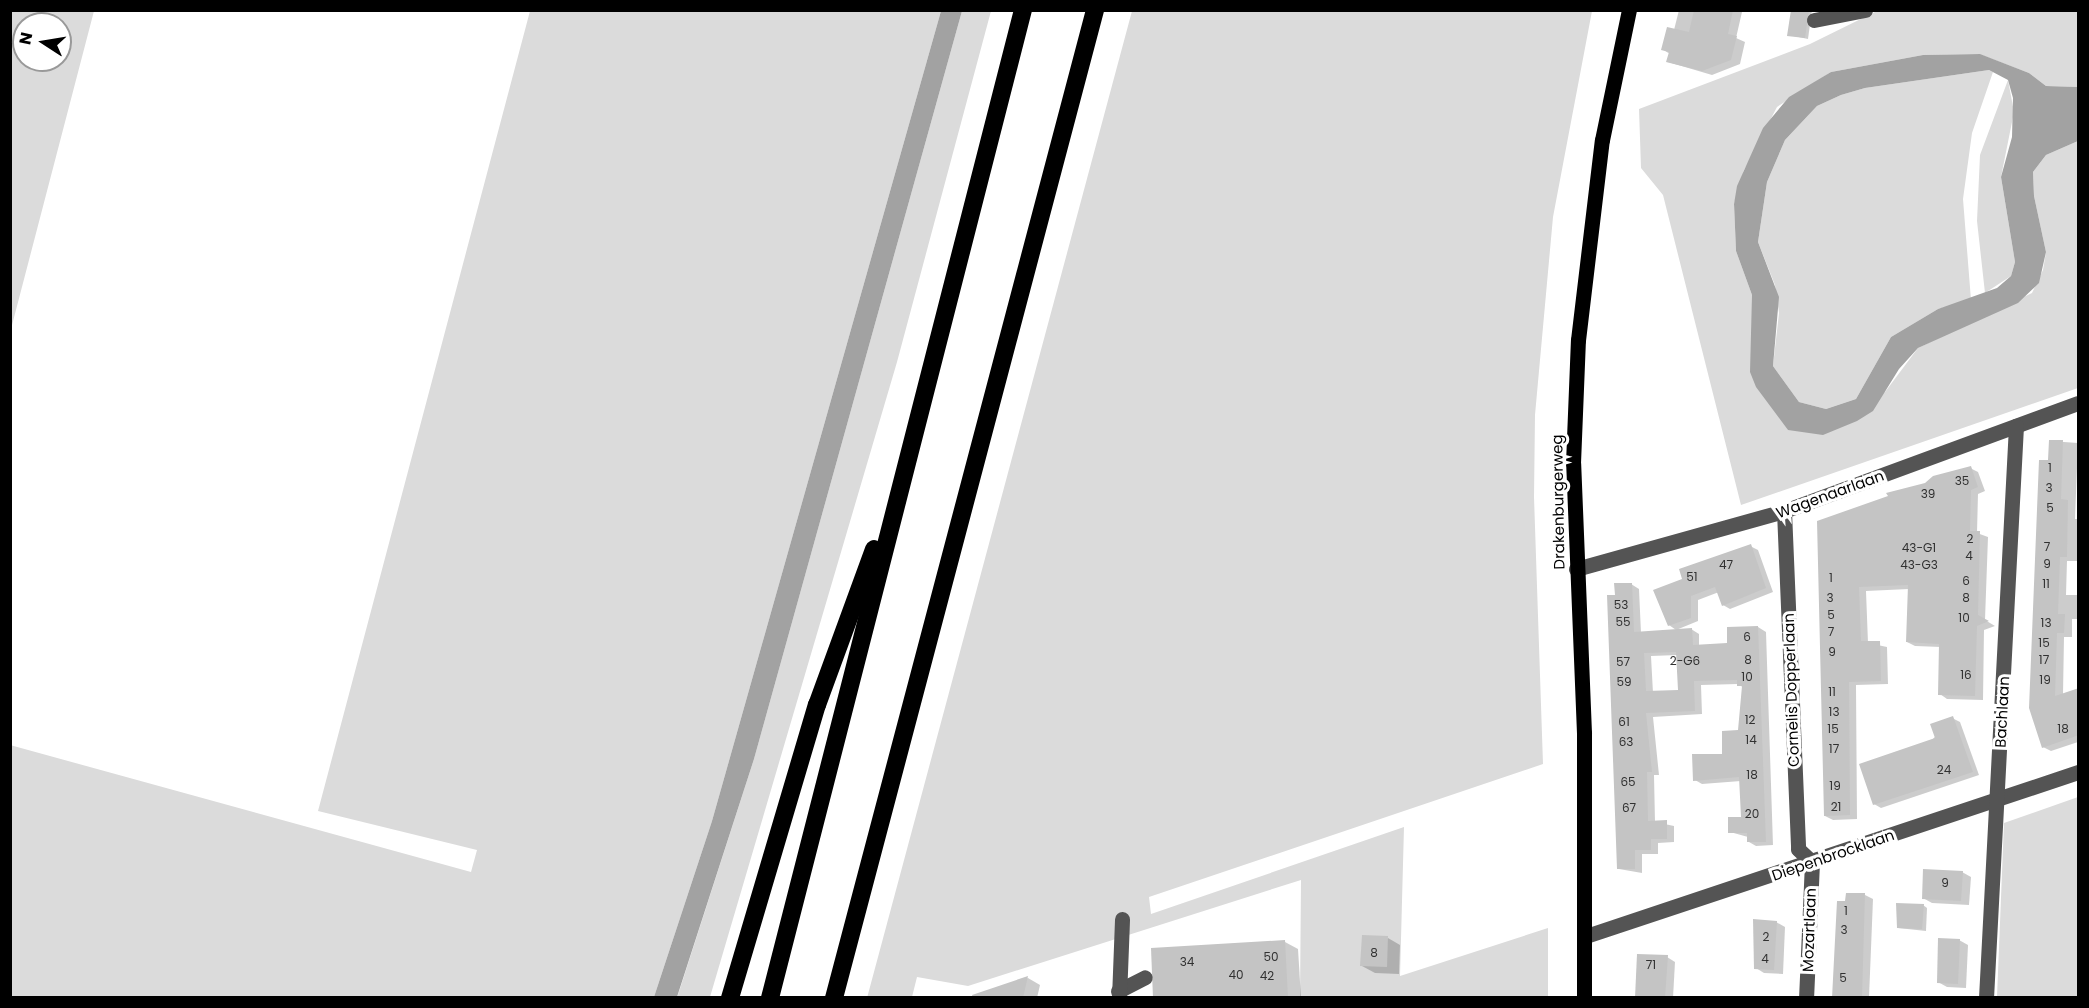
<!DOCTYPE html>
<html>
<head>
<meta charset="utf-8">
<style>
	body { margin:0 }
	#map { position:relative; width:2089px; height:1008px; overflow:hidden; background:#fff; font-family:Poppins,sans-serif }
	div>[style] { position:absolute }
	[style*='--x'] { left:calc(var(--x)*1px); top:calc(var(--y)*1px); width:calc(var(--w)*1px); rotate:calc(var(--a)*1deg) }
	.green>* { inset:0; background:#dbdbdb }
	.water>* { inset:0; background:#a2a2a2 }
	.shadow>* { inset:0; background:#0003 }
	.building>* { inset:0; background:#c4c4c4 }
	.minor>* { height:15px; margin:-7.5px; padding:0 7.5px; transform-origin:7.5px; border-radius:7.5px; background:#545454 }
	.major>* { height:15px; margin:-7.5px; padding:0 7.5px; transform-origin:7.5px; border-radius:7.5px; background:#000 }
	.highway>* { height:18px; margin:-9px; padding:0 9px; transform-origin:9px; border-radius:9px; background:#000 }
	span { translate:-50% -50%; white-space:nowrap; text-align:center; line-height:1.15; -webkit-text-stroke:6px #fff; paint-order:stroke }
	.number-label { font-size:12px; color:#313131 }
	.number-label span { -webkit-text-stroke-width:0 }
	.street-label { font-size:15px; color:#000 }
	.frame { position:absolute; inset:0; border:12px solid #000; pointer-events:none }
	.north { position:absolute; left:12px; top:12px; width:60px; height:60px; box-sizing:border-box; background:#fff; border:2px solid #999; border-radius:50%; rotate:282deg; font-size:16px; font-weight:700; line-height:24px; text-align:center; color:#000 }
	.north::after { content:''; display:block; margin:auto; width:21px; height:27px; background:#000; clip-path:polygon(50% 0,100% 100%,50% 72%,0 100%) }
</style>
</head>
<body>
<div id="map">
	<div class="green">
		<div style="clip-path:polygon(evenodd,11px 10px,94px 11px,11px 329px,10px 11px,11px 10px,24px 24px,60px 24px,60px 60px,24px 60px,24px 24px)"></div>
		<div style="clip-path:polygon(530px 11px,941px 11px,712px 821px,654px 997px,11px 997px,10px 745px,471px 872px,477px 850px,318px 811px)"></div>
		<div style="clip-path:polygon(962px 11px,991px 11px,897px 362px,710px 997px,677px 998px,754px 759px)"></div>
		<div style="clip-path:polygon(1132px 11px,1592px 11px,1553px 217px,1535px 415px,1534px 497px,1543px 764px,1149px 897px,1151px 914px,1404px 827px,1400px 976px,1548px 928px,1548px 997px,1300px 997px,1301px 880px,968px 986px,917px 977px,912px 997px,867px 998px)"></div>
		<div style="clip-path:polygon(1877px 11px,2078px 11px,2078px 87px,2046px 86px,2029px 73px,1979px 54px,1923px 55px,1831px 72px,1777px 107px,1744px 170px,1734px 204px,1736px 251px,1752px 295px,1788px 430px,1885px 392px,1918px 348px,2032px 293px,2043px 270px,2046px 252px,2034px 196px,2033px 172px,2046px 155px,2078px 141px,2078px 388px,1741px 505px,1663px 195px,1641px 168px,1639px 109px,1810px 44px)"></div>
		<div style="clip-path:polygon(1989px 70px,1993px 72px,1972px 133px,1963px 199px,1971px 300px,1938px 309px,1891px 337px,1856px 399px,1826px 409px,1799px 402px,1773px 366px,1779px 313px,1775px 285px,1758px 242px,1767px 182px,1785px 140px,1817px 106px,1841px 95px,1865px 88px)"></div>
		<div style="clip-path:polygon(2008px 80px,2014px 112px,2001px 177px,2015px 262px,2011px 276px,1985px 293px,1977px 221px,1980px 155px)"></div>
		<div style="clip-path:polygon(2078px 797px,2078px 997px,1997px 997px,2004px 823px)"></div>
	</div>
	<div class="water">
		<div style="clip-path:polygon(941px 11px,962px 11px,754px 759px,677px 997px,654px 997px,712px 821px)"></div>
		<div style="clip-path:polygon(evenodd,1980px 54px,2029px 73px,2046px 86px,2078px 87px,2078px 141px,2046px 155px,2033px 172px,2034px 196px,2046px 252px,2039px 283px,2018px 303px,1918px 348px,1899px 369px,1873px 411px,1857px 421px,1823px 435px,1788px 430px,1756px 387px,1750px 372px,1752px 295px,1736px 251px,1734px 204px,1737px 186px,1763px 128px,1789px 97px,1831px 72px,1923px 55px,1980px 54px,1989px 70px,2008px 80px,2013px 98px,2012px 137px,2001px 177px,2015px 262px,2011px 276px,1997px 288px,1938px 309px,1891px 337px,1856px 399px,1826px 409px,1799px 402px,1773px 366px,1779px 297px,1758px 242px,1767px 182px,1785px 140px,1817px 106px,1841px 95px,1865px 88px,1989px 70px)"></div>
	</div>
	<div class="shadow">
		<div style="clip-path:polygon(1679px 10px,1742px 12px,1736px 38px,1745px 42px,1740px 64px,1712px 75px,1668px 62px,1670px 54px,1662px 49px,1674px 30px)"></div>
		<div style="clip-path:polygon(1793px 10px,1812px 10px,1808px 39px,1789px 35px)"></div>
		<div style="clip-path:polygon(2050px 441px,2078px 443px,2075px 519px,2078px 519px,2078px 561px,2067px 561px,2066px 595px,2078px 595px,2078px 619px,2072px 619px,2072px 637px,2064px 637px,2063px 695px,2078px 689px,2078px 742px,2051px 751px,2043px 747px)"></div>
		<div style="clip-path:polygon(1970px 468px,1978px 472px,1985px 491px,1978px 494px,1977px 533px,1988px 537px,1985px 620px,1995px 626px,1984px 630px,1983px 700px,1947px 699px,1940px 694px,1941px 647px,1915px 646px,1907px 642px,1909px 589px,1866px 591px,1868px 643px,1887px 647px,1888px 684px,1856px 685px,1857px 819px,1833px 820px,1825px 816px,1819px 522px)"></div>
		<div style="clip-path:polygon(1750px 546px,1758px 550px,1773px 592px,1730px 609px,1723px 605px,1719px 592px,1698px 600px,1698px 621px,1676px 630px,1669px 625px,1684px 580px)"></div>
		<div style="clip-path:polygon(evenodd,1631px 584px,1639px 589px,1641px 633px,1691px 629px,1699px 634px,1699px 646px,1728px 645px,1758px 627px,1766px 632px,1773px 845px,1756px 846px,1749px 842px,1748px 837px,1730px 832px,1743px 818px,1741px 781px,1702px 784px,1695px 780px,1724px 756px,1740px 732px,1744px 688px,1738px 684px,1701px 685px,1702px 714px,1653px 717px,1659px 775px,1654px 775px,1655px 822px,1674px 826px,1674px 842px,1658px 843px,1658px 854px,1642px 854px,1642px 873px,1619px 869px,1617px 596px,1631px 584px,1678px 655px,1679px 691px,1653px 693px,1651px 656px,1678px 655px)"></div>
		<div style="clip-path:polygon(1952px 718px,1960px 722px,1979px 775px,1881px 808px,1874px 804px)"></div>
		<div style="clip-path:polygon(1962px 872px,1971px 877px,1969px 905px,1932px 903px,1923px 898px)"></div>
		<div style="clip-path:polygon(1865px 895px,1873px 899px,1869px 998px,1834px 998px,1847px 902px)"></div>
		<div style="clip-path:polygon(1923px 905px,1927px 908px,1926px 931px,1898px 928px)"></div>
		<div style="clip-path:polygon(1776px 922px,1785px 927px,1783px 974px,1764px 973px,1756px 968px)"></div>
		<div style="clip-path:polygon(1388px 938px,1400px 945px,1399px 974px,1375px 973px,1362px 966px)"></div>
		<div style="clip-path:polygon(1959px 940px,1968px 945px,1966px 988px,1947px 987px,1938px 982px)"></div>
		<div style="clip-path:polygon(1285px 942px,1298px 949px,1301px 998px,1155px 998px)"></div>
		<div style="clip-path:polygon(1667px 957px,1675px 962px,1673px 998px,1637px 998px)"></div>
		<div style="clip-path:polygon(1028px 978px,1040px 985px,1037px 998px,973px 998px)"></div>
		<div style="clip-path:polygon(1894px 996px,1914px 997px,1915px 998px,1894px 998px)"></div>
	</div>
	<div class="building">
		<div style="clip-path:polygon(1694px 10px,1733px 10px,1728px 34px,1737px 36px,1731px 60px,1702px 71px,1666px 62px,1669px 52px,1661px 50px,1667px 27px,1689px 32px)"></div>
		<div style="clip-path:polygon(1791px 10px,1809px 10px,1805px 38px,1787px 36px)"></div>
		<div style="clip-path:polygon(2049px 440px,2063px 440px,2061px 499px,2068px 500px,2067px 557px,2060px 557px,2058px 614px,2065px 614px,2064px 633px,2057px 633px,2055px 696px,2079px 688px,2079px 735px,2042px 748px,2029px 708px,2039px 460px,2048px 460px)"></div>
		<div style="clip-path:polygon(1971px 466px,1978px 487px,1971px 490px,1970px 531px,1980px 531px,1978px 615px,1989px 621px,1977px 626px,1975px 696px,1938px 695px,1939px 644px,1906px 642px,1908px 585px,1859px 587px,1861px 641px,1880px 641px,1881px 681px,1849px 682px,1850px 815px,1824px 816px,1817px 521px,1888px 496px,1886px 493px,1925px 483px,1933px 476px)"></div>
		<div style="clip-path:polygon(1751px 544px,1766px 588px,1722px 606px,1715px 587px,1691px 596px,1691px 618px,1668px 626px,1653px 590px,1682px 579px,1679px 569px)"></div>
		<div style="clip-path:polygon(evenodd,1614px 583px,1632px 583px,1634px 632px,1692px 628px,1693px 645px,1727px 643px,1727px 627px,1758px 626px,1766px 842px,1747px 842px,1747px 833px,1728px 833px,1728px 817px,1741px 817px,1739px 777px,1693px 781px,1692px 754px,1722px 754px,1722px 731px,1738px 730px,1742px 686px,1737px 686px,1737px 680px,1694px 681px,1695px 711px,1646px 713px,1652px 772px,1647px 772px,1648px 821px,1667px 820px,1667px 839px,1651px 839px,1651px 850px,1635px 850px,1635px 869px,1617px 869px,1607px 595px,1615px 595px,1614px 583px,1676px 652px,1678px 690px,1646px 691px,1644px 653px,1676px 652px)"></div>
		<div style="clip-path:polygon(1953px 716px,1973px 772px,1873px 805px,1859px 764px,1935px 738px,1930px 724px)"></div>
		<div style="clip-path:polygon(1923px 869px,1963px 871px,1961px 901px,1922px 899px)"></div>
		<div style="clip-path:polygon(1846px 893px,1865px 893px,1862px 998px,1832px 998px,1837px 901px,1845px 901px)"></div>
		<div style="clip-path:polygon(1896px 903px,1924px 904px,1922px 929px,1897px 928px)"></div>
		<div style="clip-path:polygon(1753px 919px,1777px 921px,1774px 970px,1754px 969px)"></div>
		<div style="clip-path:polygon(1362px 935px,1388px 936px,1387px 967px,1360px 966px)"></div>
		<div style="clip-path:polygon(1938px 938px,1960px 939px,1958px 984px,1937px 983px)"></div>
		<div style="clip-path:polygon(1285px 940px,1288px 998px,1153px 998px,1151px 948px)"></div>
		<div style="clip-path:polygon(1637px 954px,1668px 955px,1665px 998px,1635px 998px)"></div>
		<div style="clip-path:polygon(1028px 976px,1023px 998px,973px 998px,972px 995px)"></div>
	</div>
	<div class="minor">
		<div style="--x:1814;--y:20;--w:52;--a:-11.1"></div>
		<div style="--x:1784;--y:511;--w:338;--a:87.6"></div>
		<div style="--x:1798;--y:849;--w:19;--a:43"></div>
		<div style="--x:1812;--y:862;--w:136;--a:92.5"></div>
		<div style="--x:1576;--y:569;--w:216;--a:-15.6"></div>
		<div style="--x:1784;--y:511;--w:313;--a:-20.2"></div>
		<div style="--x:1586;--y:936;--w:519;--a:-18.43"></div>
		<div style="--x:1118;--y:991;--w:30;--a:-27"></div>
		<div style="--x:1119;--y:998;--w:79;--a:-87.8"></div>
		<div style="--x:1986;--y:998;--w:573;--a:-87"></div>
	</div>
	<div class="major">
		<div style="--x:1584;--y:998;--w:265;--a:-90"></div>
		<div style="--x:1584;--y:733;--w:270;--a:-92.3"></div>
		<div style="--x:1573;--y:463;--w:123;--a:-87.7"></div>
		<div style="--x:1578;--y:340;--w:201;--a:-83.2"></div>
		<div style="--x:1602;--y:140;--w:133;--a:-78.3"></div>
	</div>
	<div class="highway">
		<div style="--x:730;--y:998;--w:306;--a:-73.5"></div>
		<div style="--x:817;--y:705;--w:166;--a:-69.9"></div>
		<div style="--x:770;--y:998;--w:1020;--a:-75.64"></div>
		<div style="--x:834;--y:998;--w:1022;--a:-75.2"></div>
	</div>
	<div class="number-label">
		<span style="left:2050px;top:468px">1</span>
		<span style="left:1962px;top:481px">35</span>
		<span style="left:2049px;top:488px">3</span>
		<span style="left:1928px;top:494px">39</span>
		<span style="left:2050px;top:508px">5</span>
		<span style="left:1970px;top:539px">2</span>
		<span style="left:2047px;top:547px">7</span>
		<span style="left:1919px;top:548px">43-G1</span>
		<span style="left:1969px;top:556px">4</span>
		<span style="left:2047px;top:564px">9</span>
		<span style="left:1726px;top:565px">47</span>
		<span style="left:1919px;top:565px">43-G3</span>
		<span style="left:1692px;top:577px">51</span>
		<span style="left:1831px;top:578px">1</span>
		<span style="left:1966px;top:581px">6</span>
		<span style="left:2046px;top:584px">11</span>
		<span style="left:1830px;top:598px">3</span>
		<span style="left:1966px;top:598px">8</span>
		<span style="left:1621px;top:605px">53</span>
		<span style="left:1831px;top:615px">5</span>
		<span style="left:1964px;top:618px">10</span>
		<span style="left:1623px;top:622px">55</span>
		<span style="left:2046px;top:623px">13</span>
		<span style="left:1831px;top:632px">7</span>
		<span style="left:1747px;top:637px">6</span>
		<span style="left:2044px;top:643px">15</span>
		<span style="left:1832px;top:652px">9</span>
		<span style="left:1748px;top:660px">8</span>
		<span style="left:2044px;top:660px">17</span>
		<span style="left:1685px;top:661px">2-G6</span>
		<span style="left:1623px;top:662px">57</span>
		<span style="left:1966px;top:675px">16</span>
		<span style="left:1747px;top:677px">10</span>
		<span style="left:2045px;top:680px">19</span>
		<span style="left:1624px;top:682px">59</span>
		<span style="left:1832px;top:692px">11</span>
		<span style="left:1834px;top:712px">13</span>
		<span style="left:1750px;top:720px">12</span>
		<span style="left:1624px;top:722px">61</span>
		<span style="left:1833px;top:729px">15</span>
		<span style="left:2063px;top:729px">18</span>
		<span style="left:1751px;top:740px">14</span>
		<span style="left:1626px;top:742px">63</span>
		<span style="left:1834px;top:749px">17</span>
		<span style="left:1944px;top:770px">24</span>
		<span style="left:1752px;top:775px">18</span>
		<span style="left:1628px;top:782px">65</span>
		<span style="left:1835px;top:786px">19</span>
		<span style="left:1836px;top:807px">21</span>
		<span style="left:1629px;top:808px">67</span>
		<span style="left:1752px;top:814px">20</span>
		<span style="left:1945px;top:883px">9</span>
		<span style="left:1846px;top:911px">1</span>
		<span style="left:1844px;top:930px">3</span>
		<span style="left:1766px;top:937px">2</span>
		<span style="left:1374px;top:953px">8</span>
		<span style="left:1271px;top:957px">50</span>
		<span style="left:1765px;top:959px">4</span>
		<span style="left:1187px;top:962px">34</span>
		<span style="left:1651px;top:965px">71</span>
		<span style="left:1236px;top:975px">40</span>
		<span style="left:1267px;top:976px">42</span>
		<span style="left:1843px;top:978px">5</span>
	</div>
	<div class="street-label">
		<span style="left:1830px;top:494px;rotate:-20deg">Wagenaarlaan</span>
		<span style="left:1558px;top:502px;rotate:-91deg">Drakenburgerweg</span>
		<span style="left:1791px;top:690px;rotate:-92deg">Cornelis Dopperlaan</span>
		<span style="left:2002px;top:712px;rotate:-87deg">Bachlaan</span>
		<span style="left:1833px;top:855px;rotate:-19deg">Diepenbrocklaan</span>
		<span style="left:1809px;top:930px;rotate:-88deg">Mozartlaan</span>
	</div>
	<div class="frame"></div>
	<div class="north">N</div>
</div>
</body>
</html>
